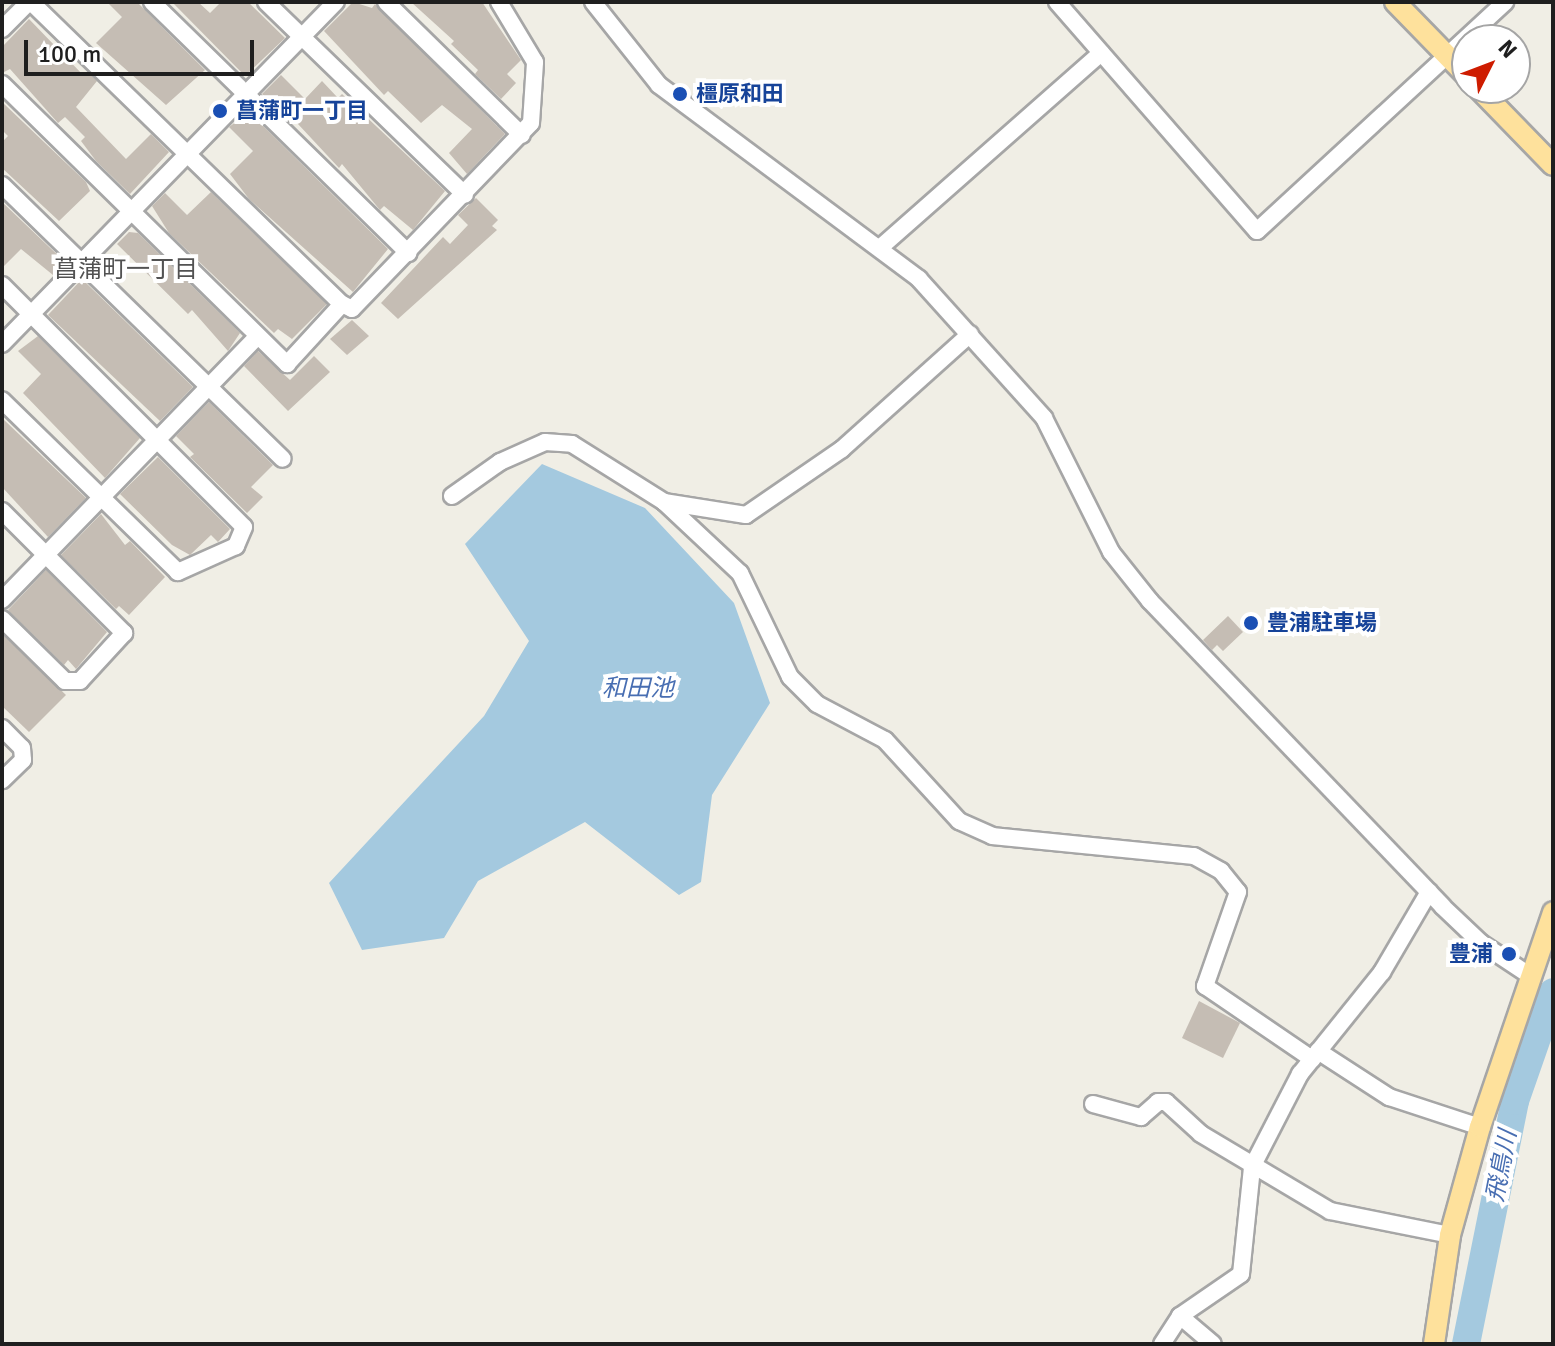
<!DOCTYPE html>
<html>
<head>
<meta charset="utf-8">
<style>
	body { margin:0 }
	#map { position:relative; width:1555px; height:1346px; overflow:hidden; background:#f0eee5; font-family:Signika,"Noto Sans JP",sans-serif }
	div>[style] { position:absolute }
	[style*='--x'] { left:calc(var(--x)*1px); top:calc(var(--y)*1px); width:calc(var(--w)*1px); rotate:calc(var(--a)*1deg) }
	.water>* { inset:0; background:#a4c9df }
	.river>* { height:28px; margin:-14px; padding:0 14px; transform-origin:14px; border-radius:14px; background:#a4c9df }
	.building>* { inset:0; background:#c5bdb4 }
	.roads { filter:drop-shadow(2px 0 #a6a6a6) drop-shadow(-2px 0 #a6a6a6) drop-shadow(0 2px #a6a6a6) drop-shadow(0 -2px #a6a6a6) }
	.minor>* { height:16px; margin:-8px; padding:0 8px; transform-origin:8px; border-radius:8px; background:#fff }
	.major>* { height:20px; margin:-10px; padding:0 10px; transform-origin:10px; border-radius:10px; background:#fee19c }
	.dots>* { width:22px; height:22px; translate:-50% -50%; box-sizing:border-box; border:4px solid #fff; border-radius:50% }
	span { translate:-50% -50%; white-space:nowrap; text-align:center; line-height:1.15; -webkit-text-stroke:8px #fff; paint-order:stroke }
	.transit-label { font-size:22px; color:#164399; font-weight:700 }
	.left { translate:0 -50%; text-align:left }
	.right { translate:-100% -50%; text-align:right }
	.neighbourhood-label { font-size:24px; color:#525252 }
	.water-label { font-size:24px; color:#486eb2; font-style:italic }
	.frame { position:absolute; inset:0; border:4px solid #1f1f1f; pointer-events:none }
	.north { position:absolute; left:1451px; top:24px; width:80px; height:80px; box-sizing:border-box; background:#fff; border:2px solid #a5a5a5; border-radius:50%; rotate:48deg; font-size:22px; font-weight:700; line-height:32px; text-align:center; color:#1f1f1f }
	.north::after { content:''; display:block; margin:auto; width:28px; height:36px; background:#ce1c00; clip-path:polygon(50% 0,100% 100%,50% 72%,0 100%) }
	.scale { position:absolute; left:24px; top:40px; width:230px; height:36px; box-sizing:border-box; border:4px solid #1f1f1f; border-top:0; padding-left:10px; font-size:24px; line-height:28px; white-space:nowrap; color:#1f1f1f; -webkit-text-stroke:6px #fff; paint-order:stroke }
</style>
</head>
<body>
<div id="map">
	<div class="water">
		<div style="clip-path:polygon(542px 464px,645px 508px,734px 603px,770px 703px,712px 795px,701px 882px,679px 895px,585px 822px,478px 881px,444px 938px,362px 950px,329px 883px,484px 716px,529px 641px,465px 544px)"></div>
	</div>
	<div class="river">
		<div style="--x:1466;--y:1344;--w:248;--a:-78.6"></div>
		<div style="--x:1515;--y:1101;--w:115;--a:-70.8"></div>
	</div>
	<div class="building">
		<div style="clip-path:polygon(107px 2px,137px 2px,205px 70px,166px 105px,96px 43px,122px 17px)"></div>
		<div style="clip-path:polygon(172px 2px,198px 2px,210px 13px,221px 2px,248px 2px,285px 38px,245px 76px)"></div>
		<div style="clip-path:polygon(353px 2px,372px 8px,375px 4px,505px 134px,467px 174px,449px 153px,472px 129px,442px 105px,421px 123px,388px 91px,384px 95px,324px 31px)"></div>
		<div style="clip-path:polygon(411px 2px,482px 2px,521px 60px,507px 74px,516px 83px,501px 99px,475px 74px,478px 70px,451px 44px,454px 41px)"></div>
		<div style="clip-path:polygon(29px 19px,84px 76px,88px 72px,97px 81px,76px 107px,126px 159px,151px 134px,169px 152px,130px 194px,96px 161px,81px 141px,85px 137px,65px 117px,58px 123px,10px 69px,2px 73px,2px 47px)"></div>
		<div style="clip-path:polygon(281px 75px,305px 99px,322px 81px,338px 98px,342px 94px,445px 191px,413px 230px,384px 206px,380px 210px,342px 164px,339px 168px,284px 109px,281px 113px,262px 94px)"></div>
		<div style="clip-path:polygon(2px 102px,86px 182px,90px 191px,59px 221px,2px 168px,2px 142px,8px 136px,2px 130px)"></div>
		<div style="clip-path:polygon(249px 112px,388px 249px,353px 292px,249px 199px,230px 174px,253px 151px,229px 127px)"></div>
		<div style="clip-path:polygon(211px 192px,327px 304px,292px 339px,278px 329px,274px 333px,169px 233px,152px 206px,165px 193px,187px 215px)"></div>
		<div style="clip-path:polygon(476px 198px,498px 220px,492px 226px,497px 230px,398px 319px,381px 303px,443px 237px,450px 244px,468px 225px,458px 215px)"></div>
		<div style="clip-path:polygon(2px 202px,65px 262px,53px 275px,21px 249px,2px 268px)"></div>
		<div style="clip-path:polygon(129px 232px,138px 233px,240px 333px,228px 351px,192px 310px,188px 314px,117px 244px)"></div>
		<div style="clip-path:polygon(82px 279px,193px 387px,160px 421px,48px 315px)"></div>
		<div style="clip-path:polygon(352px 320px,369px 336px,347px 355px,330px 339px)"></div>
		<div style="clip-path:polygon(38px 336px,140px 438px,105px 478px,23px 393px,41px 374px,18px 351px)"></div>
		<div style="clip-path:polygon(258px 351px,290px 380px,314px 356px,330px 372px,288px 411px,244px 366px)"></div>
		<div style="clip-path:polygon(209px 402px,273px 465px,251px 487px,263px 497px,247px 513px,190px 457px,194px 454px,176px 436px)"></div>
		<div style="clip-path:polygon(2px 418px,86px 498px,48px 537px,2px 487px)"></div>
		<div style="clip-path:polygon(158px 457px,230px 529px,218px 542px,211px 535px,190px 555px,172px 545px,120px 494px)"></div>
		<div style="clip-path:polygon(101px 514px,125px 545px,130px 541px,165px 577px,129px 615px,119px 606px,116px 609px,61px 555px)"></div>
		<div style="clip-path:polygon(46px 570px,107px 632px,76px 669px,68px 660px,64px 665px,8px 610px)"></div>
		<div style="clip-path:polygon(1228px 616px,1243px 632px,1223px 651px,1217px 645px,1212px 650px,1203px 640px)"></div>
		<div style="clip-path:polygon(2px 634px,66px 695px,29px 732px,2px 706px)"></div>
		<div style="clip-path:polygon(1199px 1001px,1240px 1023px,1223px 1058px,1182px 1038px)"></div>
	</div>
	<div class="roads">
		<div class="minor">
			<div style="--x:31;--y:2;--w:434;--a:44.2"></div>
			<div style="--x:152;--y:2;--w:359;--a:44.4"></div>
			<div style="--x:266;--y:2;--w:277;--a:44.1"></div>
			<div style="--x:386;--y:2;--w:190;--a:44.4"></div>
			<div style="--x:593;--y:2;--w:106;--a:51.5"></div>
			<div style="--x:659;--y:85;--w:324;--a:36.7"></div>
			<div style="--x:919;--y:279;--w:187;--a:48"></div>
			<div style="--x:1044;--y:418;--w:150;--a:63.4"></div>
			<div style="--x:1111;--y:552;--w:63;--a:51.5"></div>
			<div style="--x:1150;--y:601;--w:422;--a:46.2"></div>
			<div style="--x:1442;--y:906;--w:54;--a:43.5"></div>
			<div style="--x:1481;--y:943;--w:58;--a:33.7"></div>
			<div style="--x:1057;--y:2;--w:304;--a:48.9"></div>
			<div style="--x:1257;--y:231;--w:338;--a:-42.7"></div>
			<div style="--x:2;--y:29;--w:38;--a:-45"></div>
			<div style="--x:2;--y:84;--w:400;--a:44.5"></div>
			<div style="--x:287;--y:364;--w:81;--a:-47.5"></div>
			<div style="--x:342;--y:304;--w:11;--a:27"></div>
			<div style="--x:352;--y:309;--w:258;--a:-46.1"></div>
			<div style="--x:531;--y:123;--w:61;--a:-86.2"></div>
			<div style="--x:535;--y:62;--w:70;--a:-121"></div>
			<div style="--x:2;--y:185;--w:392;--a:44.3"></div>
			<div style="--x:882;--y:246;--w:292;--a:-41.4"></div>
			<div style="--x:2;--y:285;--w:342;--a:45"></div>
			<div style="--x:244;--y:527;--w:21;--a:113"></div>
			<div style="--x:236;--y:546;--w:64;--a:155.9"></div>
			<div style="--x:178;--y:572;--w:246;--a:-135.7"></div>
			<div style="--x:2;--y:344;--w:478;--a:-45.7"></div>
			<div style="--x:452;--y:496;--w:59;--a:-35.3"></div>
			<div style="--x:500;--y:462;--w:49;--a:-24"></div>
			<div style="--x:545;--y:442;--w:27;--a:4"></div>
			<div style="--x:572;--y:444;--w:109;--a:32.2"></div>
			<div style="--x:664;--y:502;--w:83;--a:9"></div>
			<div style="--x:746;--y:515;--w:116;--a:-34.5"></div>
			<div style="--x:842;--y:449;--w:172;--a:-41.9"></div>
			<div style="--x:664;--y:502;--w:104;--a:43.1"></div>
			<div style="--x:740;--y:573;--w:115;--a:64.3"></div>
			<div style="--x:790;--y:677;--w:38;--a:45"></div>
			<div style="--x:817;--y:704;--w:77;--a:27.9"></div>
			<div style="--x:885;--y:740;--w:110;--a:47.6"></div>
			<div style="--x:959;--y:821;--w:36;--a:24"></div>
			<div style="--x:992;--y:836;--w:203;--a:5.7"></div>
			<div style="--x:1194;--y:856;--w:31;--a:29"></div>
			<div style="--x:1221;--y:871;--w:27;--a:51"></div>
			<div style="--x:1238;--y:892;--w:100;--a:109.3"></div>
			<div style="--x:1205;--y:986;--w:130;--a:34.3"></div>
			<div style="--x:2;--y:511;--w:173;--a:45"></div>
			<div style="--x:124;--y:633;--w:65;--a:132.5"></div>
			<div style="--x:80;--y:681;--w:15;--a:180"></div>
			<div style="--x:65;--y:681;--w:88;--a:-135.5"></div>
			<div style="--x:2;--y:600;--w:366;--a:-45.9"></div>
			<div style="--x:2;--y:728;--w:28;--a:45"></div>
			<div style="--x:22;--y:748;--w:12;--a:85"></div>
			<div style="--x:23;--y:760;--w:29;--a:136"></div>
			<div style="--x:1318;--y:1051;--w:85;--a:32.9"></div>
			<div style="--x:1389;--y:1097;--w:96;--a:18.2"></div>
			<div style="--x:1093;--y:1104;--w:50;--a:15.2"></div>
			<div style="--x:1141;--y:1117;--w:23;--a:-41"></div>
			<div style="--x:1158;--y:1102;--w:8;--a:0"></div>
			<div style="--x:1166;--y:1102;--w:47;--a:42.4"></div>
			<div style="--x:1201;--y:1134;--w:150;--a:30.8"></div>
			<div style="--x:1330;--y:1211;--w:122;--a:11.3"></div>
			<div style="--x:1180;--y:1316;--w:74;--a:-34.5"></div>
			<div style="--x:1241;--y:1274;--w:108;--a:-84.1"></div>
			<div style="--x:1252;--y:1167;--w:105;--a:-62.7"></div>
			<div style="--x:1300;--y:1074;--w:131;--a:-51.2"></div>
			<div style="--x:1382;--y:972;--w:93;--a:-59.6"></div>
			<div style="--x:1162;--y:1344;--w:33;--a:-57"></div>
			<div style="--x:1180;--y:1316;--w:43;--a:40.3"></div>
		</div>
		<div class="major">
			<div style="--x:1395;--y:2;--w:103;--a:45.8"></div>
			<div style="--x:1478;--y:88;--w:107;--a:45.8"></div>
			<div style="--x:1434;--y:1344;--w:110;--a:-81.6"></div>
			<div style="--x:1450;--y:1235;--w:112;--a:-74.5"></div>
			<div style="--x:1480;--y:1127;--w:227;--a:-71.2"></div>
		</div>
	</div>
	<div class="dots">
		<div style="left:680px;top:94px;background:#1a4fb4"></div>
		<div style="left:220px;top:111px;background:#1a4fb4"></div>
		<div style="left:1251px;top:623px;background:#1a4fb4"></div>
		<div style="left:1509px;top:954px;background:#1a4fb4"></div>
	</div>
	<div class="transit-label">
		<span class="left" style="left:696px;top:94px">橿原和田</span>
		<span class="left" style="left:236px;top:111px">菖蒲町一丁目</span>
		<span class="left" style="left:1267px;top:623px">豊浦駐車場</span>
		<span class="right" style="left:1493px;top:954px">豊浦</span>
	</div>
	<div class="neighbourhood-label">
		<span style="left:126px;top:270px">菖蒲町一丁目</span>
	</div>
	<div class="water-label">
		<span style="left:638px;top:689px">和田池</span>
		<span style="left:1502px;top:1166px;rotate:-79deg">飛鳥川</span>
	</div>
	<div class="frame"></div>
	<div class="north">N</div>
	<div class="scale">100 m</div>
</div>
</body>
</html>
